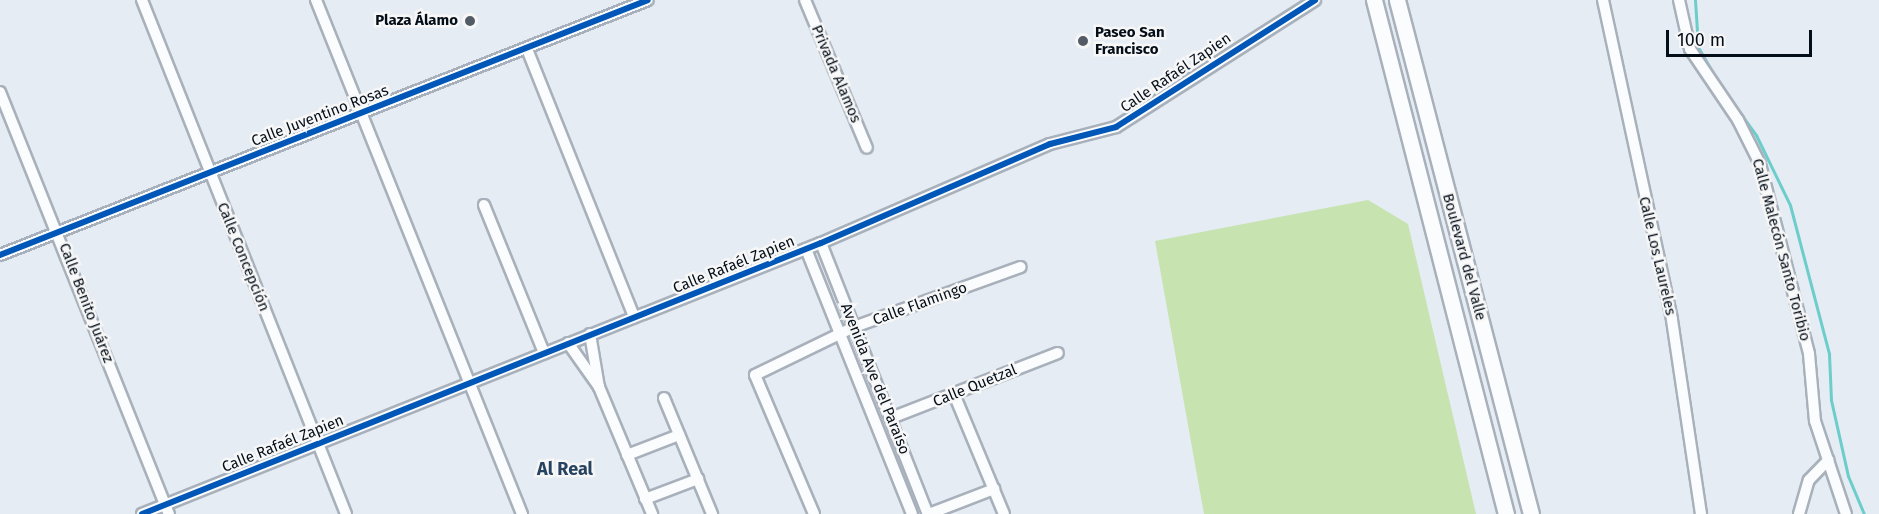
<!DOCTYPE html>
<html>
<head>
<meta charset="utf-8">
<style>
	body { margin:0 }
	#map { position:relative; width:1879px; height:514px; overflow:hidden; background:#e5ecf4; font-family:"Fira Sans",sans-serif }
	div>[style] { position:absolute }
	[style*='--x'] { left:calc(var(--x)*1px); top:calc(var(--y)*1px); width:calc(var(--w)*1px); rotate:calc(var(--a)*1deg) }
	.green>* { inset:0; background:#c6e3b0 }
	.stream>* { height:3px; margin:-1.5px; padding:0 1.5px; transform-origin:1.5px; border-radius:1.5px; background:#6dcdcb }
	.roads { filter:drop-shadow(2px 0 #a8b1bb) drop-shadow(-2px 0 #a8b1bb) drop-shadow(0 2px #a8b1bb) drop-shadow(0 -2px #a8b1bb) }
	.street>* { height:10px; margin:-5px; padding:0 5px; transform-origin:5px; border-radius:5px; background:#fbfcfd }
	.secondary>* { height:15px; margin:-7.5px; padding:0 7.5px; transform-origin:7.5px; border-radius:7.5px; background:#fbfcfd }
	.cycleway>* { height:6px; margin:-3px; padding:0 3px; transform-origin:3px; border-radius:3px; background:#0057b8 }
	.dots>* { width:16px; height:16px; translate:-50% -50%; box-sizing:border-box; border:3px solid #f7f7f7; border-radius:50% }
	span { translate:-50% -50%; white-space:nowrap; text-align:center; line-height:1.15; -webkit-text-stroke:5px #f7f7f7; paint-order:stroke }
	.poi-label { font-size:15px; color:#040e19; font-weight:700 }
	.right { translate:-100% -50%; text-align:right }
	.left { translate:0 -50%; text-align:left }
	.street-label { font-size:15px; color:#040e19 }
	.quarter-label { font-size:18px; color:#274360; font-weight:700 }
	.scale { position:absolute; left:1666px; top:30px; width:146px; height:27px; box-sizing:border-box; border:3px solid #040e19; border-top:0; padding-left:8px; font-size:18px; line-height:21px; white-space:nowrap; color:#040e19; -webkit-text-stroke:4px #f7f7f7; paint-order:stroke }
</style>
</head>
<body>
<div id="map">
	<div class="green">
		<div style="clip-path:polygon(1368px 200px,1408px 224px,1476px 514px,1204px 514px,1155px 241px)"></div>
	</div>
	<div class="stream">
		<div style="--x:1695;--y:0;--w:47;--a:86.3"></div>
		<div style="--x:1698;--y:47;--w:38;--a:60"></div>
		<div style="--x:1726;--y:93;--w:52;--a:54.5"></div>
		<div style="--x:1756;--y:135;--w:78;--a:64.1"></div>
		<div style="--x:1790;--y:205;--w:154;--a:75.3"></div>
		<div style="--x:1829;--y:354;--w:46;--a:87.5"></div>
		<div style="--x:1831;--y:400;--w:78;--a:77.4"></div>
		<div style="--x:1848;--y:476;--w:41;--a:67.2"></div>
	</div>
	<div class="roads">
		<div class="street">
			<div style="--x:142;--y:0;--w:553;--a:68.35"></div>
			<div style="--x:316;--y:0;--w:554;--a:68.16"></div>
			<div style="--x:805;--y:0;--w:160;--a:67.3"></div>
			<div style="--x:1603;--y:0;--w:327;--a:77.8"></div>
			<div style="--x:1672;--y:320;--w:196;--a:81.5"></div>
			<div style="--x:1679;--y:0;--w:50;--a:77.3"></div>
			<div style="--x:1690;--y:49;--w:86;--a:55.9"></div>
			<div style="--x:1738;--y:120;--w:49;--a:63.4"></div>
			<div style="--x:1760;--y:164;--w:196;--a:75.5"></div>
			<div style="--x:1809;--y:354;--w:67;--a:84.9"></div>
			<div style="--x:1815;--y:421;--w:98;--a:71.6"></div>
			<div style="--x:527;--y:49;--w:289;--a:68.2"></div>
			<div style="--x:0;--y:92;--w:455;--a:68.2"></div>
			<div style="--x:484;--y:205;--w:160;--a:67.9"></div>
			<div style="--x:821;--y:243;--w:291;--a:68.5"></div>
			<div style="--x:806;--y:249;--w:285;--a:68.2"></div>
			<div style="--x:0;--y:255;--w:696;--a:-21.48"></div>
			<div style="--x:590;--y:334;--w:54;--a:80.4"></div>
			<div style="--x:599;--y:387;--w:138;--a:67.3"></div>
			<div style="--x:568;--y:343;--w:54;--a:54.8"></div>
			<div style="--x:954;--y:394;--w:130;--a:67.4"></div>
			<div style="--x:664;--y:398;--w:126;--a:67.5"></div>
			<div style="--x:891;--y:418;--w:179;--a:-21.3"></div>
			<div style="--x:627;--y:455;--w:56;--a:-21"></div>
			<div style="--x:645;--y:499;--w:57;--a:-20.7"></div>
			<div style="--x:142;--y:514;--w:731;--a:-21.76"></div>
			<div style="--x:821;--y:243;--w:249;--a:-23.4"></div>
			<div style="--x:1050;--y:144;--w:68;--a:-14.4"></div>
			<div style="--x:1116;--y:127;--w:236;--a:-32.5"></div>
			<div style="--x:814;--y:514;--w:151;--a:-113"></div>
			<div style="--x:755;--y:375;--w:110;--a:-25.9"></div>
			<div style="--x:854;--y:327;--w:177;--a:-19.8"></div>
			<div style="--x:929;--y:514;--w:70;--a:-21"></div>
			<div style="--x:1799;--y:514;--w:35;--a:-74"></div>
			<div style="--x:1809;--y:480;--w:28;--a:-46"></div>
		</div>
		<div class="secondary">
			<div style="--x:1374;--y:0;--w:531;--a:75.6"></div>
			<div style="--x:1397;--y:0;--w:531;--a:75.39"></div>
		</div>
	</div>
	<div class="cycleway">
		<div style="--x:0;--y:255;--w:696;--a:-21.48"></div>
		<div style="--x:142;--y:514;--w:731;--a:-21.76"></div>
		<div style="--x:821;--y:243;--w:249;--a:-23.4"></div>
		<div style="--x:1050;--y:144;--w:68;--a:-14.4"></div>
		<div style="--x:1116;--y:127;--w:236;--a:-32.5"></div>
	</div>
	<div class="dots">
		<div style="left:470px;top:21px;background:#535c66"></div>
		<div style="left:1083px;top:41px;background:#535c66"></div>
	</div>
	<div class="poi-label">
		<span class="right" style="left:458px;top:21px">Plaza Álamo</span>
		<span class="left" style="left:1095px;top:41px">Paseo San<br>Francisco</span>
	</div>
	<div class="street-label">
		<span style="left:1176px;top:73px;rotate:-34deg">Calle Rafaél Zapien</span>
		<span style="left:836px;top:74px;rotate:67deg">Privada Alamos</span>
		<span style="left:320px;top:116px;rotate:-21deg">Calle Juventino Rosas</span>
		<span style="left:1781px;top:250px;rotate:75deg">Calle Malecón Santo Toribio</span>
		<span style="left:1657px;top:256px;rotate:77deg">Calle Los Laureles</span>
		<span style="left:243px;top:257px;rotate:68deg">Calle Concepción</span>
		<span style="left:1464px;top:257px;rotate:75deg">Boulevard del Valle</span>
		<span style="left:734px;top:265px;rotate:-22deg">Calle Rafaél Zapien</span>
		<span style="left:86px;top:303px;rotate:69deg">Calle Benito Juárez</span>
		<span style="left:920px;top:304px;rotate:-20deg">Calle Flamingo</span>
		<span style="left:875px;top:379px;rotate:68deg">Avenida Ave del Paraíso</span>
		<span style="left:975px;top:386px;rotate:-22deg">Calle Quetzal</span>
		<span style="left:283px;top:444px;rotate:-22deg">Calle Rafaél Zapien</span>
	</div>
	<div class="quarter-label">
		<span style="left:565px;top:469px">Al Real</span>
	</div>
	<div class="scale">100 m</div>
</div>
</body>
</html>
